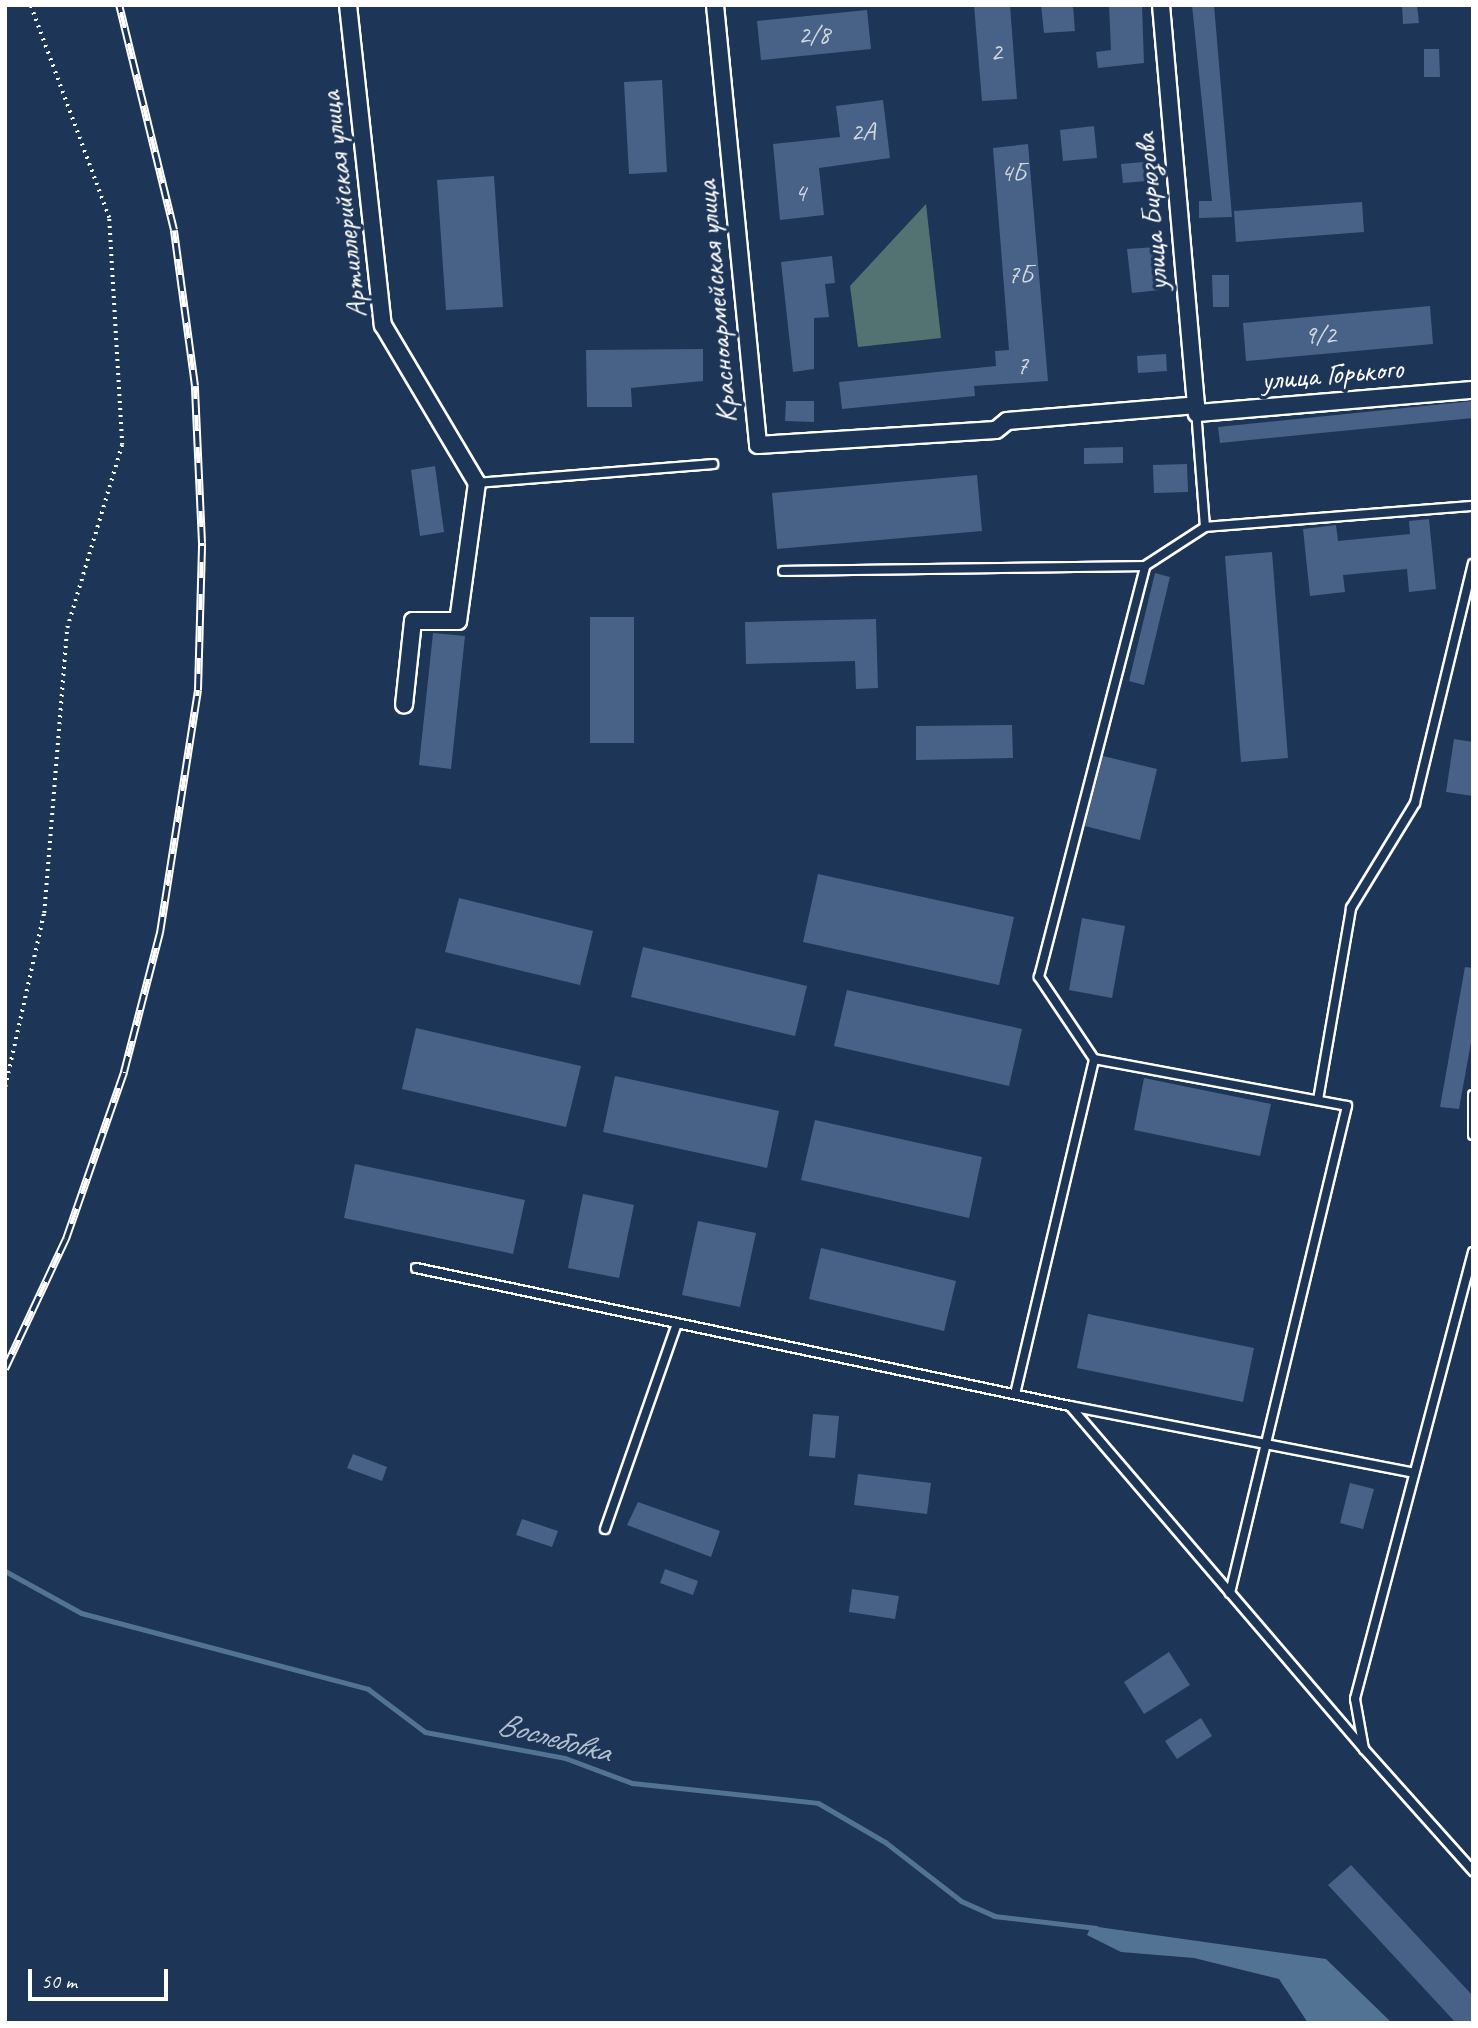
<!DOCTYPE html>
<html>
<head>
<meta charset="utf-8">
<style>
	body { margin:0 }
	#map { position:relative; width:1478px; height:2028px; overflow:hidden; background:#1d3557; font-family:Caveat,sans-serif }
	div>[style] { position:absolute }
	[style*='--x'] { left:calc(var(--x)*1px); top:calc(var(--y)*1px); width:calc(var(--w)*1px); rotate:calc(var(--a)*1deg) }
	.green>* { inset:0; background:#527372 }
	.water>* { inset:0; background:#537394 }
	.stream>* { height:5px; margin:-2.5px; padding:0 2.5px; transform-origin:2.5px; border-radius:2.5px; background:#537394 }
	.building>* { inset:0; background:#486187 }
	.path>* { height:3.5px; margin-top:-1.75px; transform-origin:0; background:repeating-linear-gradient(90deg,#fff 0 2px,transparent 0 7px) }
	.roads { filter:drop-shadow(2px 0 #fff) drop-shadow(-2px 0 #fff) drop-shadow(0 2px #fff) drop-shadow(0 -2px #fff) }
	.service>* { height:8px; margin:-4px; padding:0 4px; transform-origin:4px; border-radius:4px; background:#1d3557 }
	.minor>* { height:16px; margin:-8px; padding:0 8px; transform-origin:8px; border-radius:8px; background:#1d3557 }
	.rail>* { height:8px; margin-top:-4px; transform-origin:0; background:repeating-linear-gradient(90deg,#1d3557 0 16px,#fff 0 32px); box-sizing:border-box; border-block:2px solid #fff }
	span { translate:-50% -50%; white-space:nowrap; text-align:center; line-height:1.15; -webkit-text-stroke:7px #1d3557; paint-order:stroke }
	.number-label { font-size:26px; color:#d1d8e1 }
	.number-label span { -webkit-text-stroke-width:0 }
	.street-label { font-size:30px; color:#fff }
	.water-label { font-size:32px; color:#b2c0cf; font-style:italic }
	.frame { position:absolute; inset:0; border:7px solid #fff; pointer-events:none }
	.scale { position:absolute; left:28px; top:1969px; width:140px; height:32px; box-sizing:border-box; border:4px solid #fff; border-top:0; padding-left:9px; font-size:21px; line-height:24px; white-space:nowrap; color:#fff; -webkit-text-stroke:5px #1d3557; paint-order:stroke }
</style>
</head>
<body>
<div id="map">
	<div class="green">
		<div style="clip-path:polygon(926px 204px,941px 338px,858px 347px,850px 286px)"></div>
	</div>
	<div class="water">
		<div style="clip-path:polygon(1091px 1926px,1326px 1959px,1392px 2023px,1308px 2023px,1279px 1979px,1194px 1958px,1121px 1952px,1087px 1935px)"></div>
	</div>
	<div class="stream">
		<div style="--x:5;--y:1571;--w:87;--a:28.9"></div>
		<div style="--x:81;--y:1613;--w:297;--a:14.8"></div>
		<div style="--x:368;--y:1689;--w:71;--a:37"></div>
		<div style="--x:425;--y:1732;--w:142;--a:10.5"></div>
		<div style="--x:565;--y:1758;--w:72;--a:20.5"></div>
		<div style="--x:632;--y:1783;--w:187;--a:6.1"></div>
		<div style="--x:818;--y:1803;--w:78;--a:30.2"></div>
		<div style="--x:885;--y:1842;--w:96;--a:37.8"></div>
		<div style="--x:961;--y:1901;--w:36;--a:24"></div>
		<div style="--x:994;--y:1916;--w:103;--a:6.7"></div>
	</div>
	<div class="building">
		<div style="clip-path:polygon(974px 5px,1010px 5px,1017px 99px,982px 101px)"></div>
		<div style="clip-path:polygon(1041px 5px,1073px 5px,1075px 31px,1044px 33px)"></div>
		<div style="clip-path:polygon(1109px 5px,1142px 5px,1144px 63px,1098px 68px,1096px 52px,1111px 50px)"></div>
		<div style="clip-path:polygon(1192px 5px,1214px 5px,1232px 217px,1199px 218px,1199px 201px,1212px 201px)"></div>
		<div style="clip-path:polygon(1402px 5px,1417px 5px,1419px 23px,1403px 24px)"></div>
		<div style="clip-path:polygon(867px 10px,871px 49px,761px 60px,757px 21px)"></div>
		<div style="clip-path:polygon(1424px 49px,1439px 49px,1440px 77px,1424px 77px)"></div>
		<div style="clip-path:polygon(662px 80px,667px 172px,629px 174px,624px 82px)"></div>
		<div style="clip-path:polygon(883px 100px,890px 158px,819px 168px,824px 215px,780px 220px,773px 144px,840px 137px,836px 106px)"></div>
		<div style="clip-path:polygon(1094px 126px,1097px 158px,1063px 161px,1060px 130px)"></div>
		<div style="clip-path:polygon(1028px 144px,1048px 381px,974px 386px,975px 396px,842px 409px,839px 382px,996px 366px,995px 351px,1009px 350px,993px 148px)"></div>
		<div style="clip-path:polygon(1144px 162px,1147px 181px,1123px 183px,1121px 164px)"></div>
		<div style="clip-path:polygon(494px 176px,503px 307px,446px 310px,437px 180px)"></div>
		<div style="clip-path:polygon(1362px 202px,1364px 232px,1236px 242px,1234px 211px)"></div>
		<div style="clip-path:polygon(1156px 247px,1160px 290px,1132px 293px,1127px 249px)"></div>
		<div style="clip-path:polygon(832px 256px,835px 283px,825px 284px,829px 317px,814px 318px,814px 369px,793px 372px,781px 262px)"></div>
		<div style="clip-path:polygon(1212px 275px,1229px 275px,1229px 307px,1213px 307px)"></div>
		<div style="clip-path:polygon(1430px 306px,1433px 344px,1246px 361px,1243px 323px)"></div>
		<div style="clip-path:polygon(703px 349px,703px 381px,631px 388px,632px 407px,587px 407px,586px 350px)"></div>
		<div style="clip-path:polygon(1166px 354px,1167px 371px,1138px 373px,1137px 356px)"></div>
		<div style="clip-path:polygon(786px 401px,814px 401px,814px 422px,785px 421px)"></div>
		<div style="clip-path:polygon(1473px 401px,1473px 418px,1220px 443px,1218px 427px)"></div>
		<div style="clip-path:polygon(1123px 447px,1123px 463px,1084px 464px,1084px 448px)"></div>
		<div style="clip-path:polygon(1187px 464px,1188px 492px,1154px 493px,1153px 465px)"></div>
		<div style="clip-path:polygon(435px 466px,444px 532px,420px 536px,411px 470px)"></div>
		<div style="clip-path:polygon(977px 475px,982px 531px,777px 549px,772px 493px)"></div>
		<div style="clip-path:polygon(1429px 519px,1436px 589px,1409px 592px,1407px 569px,1343px 575px,1345px 592px,1310px 596px,1303px 529px,1336px 525px,1338px 541px,1410px 534px,1409px 521px)"></div>
		<div style="clip-path:polygon(1272px 552px,1288px 758px,1241px 762px,1225px 556px)"></div>
		<div style="clip-path:polygon(1155px 573px,1170px 577px,1144px 685px,1129px 681px)"></div>
		<div style="clip-path:polygon(590px 617px,634px 617px,634px 743px,590px 743px)"></div>
		<div style="clip-path:polygon(876px 619px,878px 688px,856px 689px,855px 661px,746px 664px,745px 622px)"></div>
		<div style="clip-path:polygon(433px 633px,465px 636px,451px 769px,419px 765px)"></div>
		<div style="clip-path:polygon(1012px 725px,1013px 758px,916px 760px,916px 726px)"></div>
		<div style="clip-path:polygon(1454px 739px,1473px 742px,1473px 796px,1446px 792px)"></div>
		<div style="clip-path:polygon(1103px 756px,1157px 769px,1140px 840px,1085px 826px)"></div>
		<div style="clip-path:polygon(818px 874px,1014px 917px,999px 985px,803px 942px)"></div>
		<div style="clip-path:polygon(459px 898px,593px 931px,580px 985px,445px 952px)"></div>
		<div style="clip-path:polygon(1082px 918px,1125px 926px,1112px 998px,1069px 990px)"></div>
		<div style="clip-path:polygon(643px 947px,807px 986px,795px 1036px,631px 997px)"></div>
		<div style="clip-path:polygon(1465px 967px,1473px 968px,1473px 1031px,1459px 1109px,1440px 1107px)"></div>
		<div style="clip-path:polygon(847px 990px,1022px 1029px,1009px 1086px,834px 1046px)"></div>
		<div style="clip-path:polygon(416px 1028px,581px 1066px,566px 1127px,402px 1089px)"></div>
		<div style="clip-path:polygon(615px 1076px,779px 1111px,767px 1168px,603px 1132px)"></div>
		<div style="clip-path:polygon(1144px 1078px,1271px 1104px,1260px 1156px,1134px 1130px)"></div>
		<div style="clip-path:polygon(815px 1120px,982px 1157px,969px 1218px,801px 1180px)"></div>
		<div style="clip-path:polygon(355px 1164px,525px 1200px,513px 1254px,344px 1218px)"></div>
		<div style="clip-path:polygon(583px 1194px,634px 1205px,619px 1278px,568px 1268px)"></div>
		<div style="clip-path:polygon(698px 1221px,756px 1233px,740px 1307px,682px 1295px)"></div>
		<div style="clip-path:polygon(821px 1248px,956px 1281px,944px 1331px,809px 1299px)"></div>
		<div style="clip-path:polygon(1088px 1314px,1254px 1348px,1243px 1402px,1077px 1368px)"></div>
		<div style="clip-path:polygon(813px 1414px,839px 1416px,835px 1458px,809px 1456px)"></div>
		<div style="clip-path:polygon(353px 1454px,387px 1467px,382px 1481px,347px 1468px)"></div>
		<div style="clip-path:polygon(858px 1474px,931px 1483px,927px 1514px,854px 1505px)"></div>
		<div style="clip-path:polygon(1350px 1483px,1374px 1489px,1363px 1529px,1340px 1523px)"></div>
		<div style="clip-path:polygon(638px 1502px,720px 1531px,711px 1557px,627px 1525px)"></div>
		<div style="clip-path:polygon(522px 1519px,558px 1531px,552px 1547px,516px 1535px)"></div>
		<div style="clip-path:polygon(665px 1569px,698px 1581px,693px 1595px,660px 1583px)"></div>
		<div style="clip-path:polygon(852px 1589px,899px 1596px,895px 1619px,849px 1612px)"></div>
		<div style="clip-path:polygon(1169px 1652px,1190px 1685px,1144px 1714px,1124px 1682px)"></div>
		<div style="clip-path:polygon(1201px 1718px,1212px 1736px,1177px 1759px,1165px 1741px)"></div>
		<div style="clip-path:polygon(1351px 1865px,1473px 1996px,1473px 2023px,1456px 2023px,1328px 1885px)"></div>
	</div>
	<div class="path">
		<div style="--x:5;--y:1087;--w:178;--a:-77.4"></div>
		<div style="--x:44;--y:913;--w:286;--a:-85.4"></div>
		<div style="--x:67;--y:628;--w:191;--a:-73.3"></div>
		<div style="--x:122;--y:445;--w:227;--a:-93.3"></div>
		<div style="--x:109;--y:218;--w:227;--a:-110.3"></div>
	</div>
	<div class="roads">
		<div class="service">
			<div style="--x:1196;--y:410;--w:117;--a:85.6"></div>
			<div style="--x:1205;--y:527;--w:269;--a:-4.5"></div>
			<div style="--x:477;--y:483;--w:237;--a:-4.6"></div>
			<div style="--x:783;--y:571;--w:362;--a:-0.8"></div>
			<div style="--x:1145;--y:566;--w:72;--a:-33"></div>
			<div style="--x:1094;--y:1059;--w:257;--a:10.5"></div>
			<div style="--x:1347;--y:1106;--w:501;--a:103.51"></div>
			<div style="--x:1473;--y:1095;--w:40;--a:90"></div>
			<div style="--x:1318;--y:1100;--w:195;--a:-80.2"></div>
			<div style="--x:1351;--y:908;--w:123;--a:-58.6"></div>
			<div style="--x:1415;--y:803;--w:246;--a:-76.4"></div>
			<div style="--x:1473;--y:1252;--w:462;--a:104.8"></div>
			<div style="--x:1355;--y:1699;--w:51;--a:79.8"></div>
			<div style="--x:1364;--y:1749;--w:164;--a:48.2"></div>
			<div style="--x:416;--y:1268;--w:668;--a:11.92"></div>
			<div style="--x:1070;--y:1406;--w:452;--a:49.4"></div>
			<div style="--x:1015;--y:1394;--w:344;--a:-76.7"></div>
			<div style="--x:1094;--y:1059;--w:99;--a:-123.9"></div>
			<div style="--x:1039;--y:977;--w:424;--a:-75.5"></div>
			<div style="--x:1070;--y:1406;--w:350;--a:11"></div>
			<div style="--x:605;--y:1529;--w:218;--a:-70.7"></div>
		</div>
		<div class="minor">
			<div style="--x:348;--y:5;--w:322;--a:83.8"></div>
			<div style="--x:383;--y:325;--w:184;--a:59.3"></div>
			<div style="--x:477;--y:483;--w:139;--a:97.8"></div>
			<div style="--x:458;--y:621;--w:45;--a:180"></div>
			<div style="--x:413;--y:621;--w:84;--a:96.1"></div>
			<div style="--x:715;--y:5;--w:442;--a:84.4"></div>
			<div style="--x:758;--y:445;--w:238;--a:-3.6"></div>
			<div style="--x:996;--y:430;--w:14;--a:-39"></div>
			<div style="--x:1007;--y:421;--w:190;--a:-4.8"></div>
			<div style="--x:1161;--y:5;--w:410;--a:85"></div>
			<div style="--x:1197;--y:413;--w:277;--a:-4.8"></div>
		</div>
	</div>
	<div class="rail">
		<div style="--x:5;--y:1369;--w:144;--a:-64.9"></div>
		<div style="--x:66;--y:1239;--w:177;--a:-70.8"></div>
		<div style="--x:124;--y:1072;--w:144;--a:-75.5"></div>
		<div style="--x:160;--y:933;--w:246;--a:-81.1"></div>
		<div style="--x:198;--y:690;--w:147;--a:-88.4"></div>
		<div style="--x:202;--y:543;--w:157;--a:-92.6"></div>
		<div style="--x:195;--y:386;--w:157;--a:-97.7"></div>
		<div style="--x:174;--y:230;--w:232;--a:-103.7"></div>
	</div>
	<div class="number-label">
		<span style="left:814px;top:35px">2/8</span>
		<span style="left:996px;top:52px">2</span>
		<span style="left:863px;top:132px">2А</span>
		<span style="left:1013px;top:173px">4Б</span>
		<span style="left:800px;top:193px">4</span>
		<span style="left:1020px;top:275px">7Б</span>
		<span style="left:1320px;top:335px">9/2</span>
		<span style="left:1022px;top:366px">7</span>
	</div>
	<div class="street-label">
		<span style="left:343px;top:205px;rotate:-97deg">Артиллерийская улица</span>
		<span style="left:1151px;top:212px;rotate:-95deg">улица Бирюзова</span>
		<span style="left:716px;top:302px;rotate:-95deg">Красноармейская улица</span>
		<span style="left:1332px;top:374px;rotate:-5deg">улица Горького</span>
	</div>
	<div class="water-label">
		<span style="left:554px;top:1738px;rotate:15deg">Вослебовка</span>
	</div>
	<div class="frame"></div>
	<div class="scale">50 m</div>
</div>
</body>
</html>
